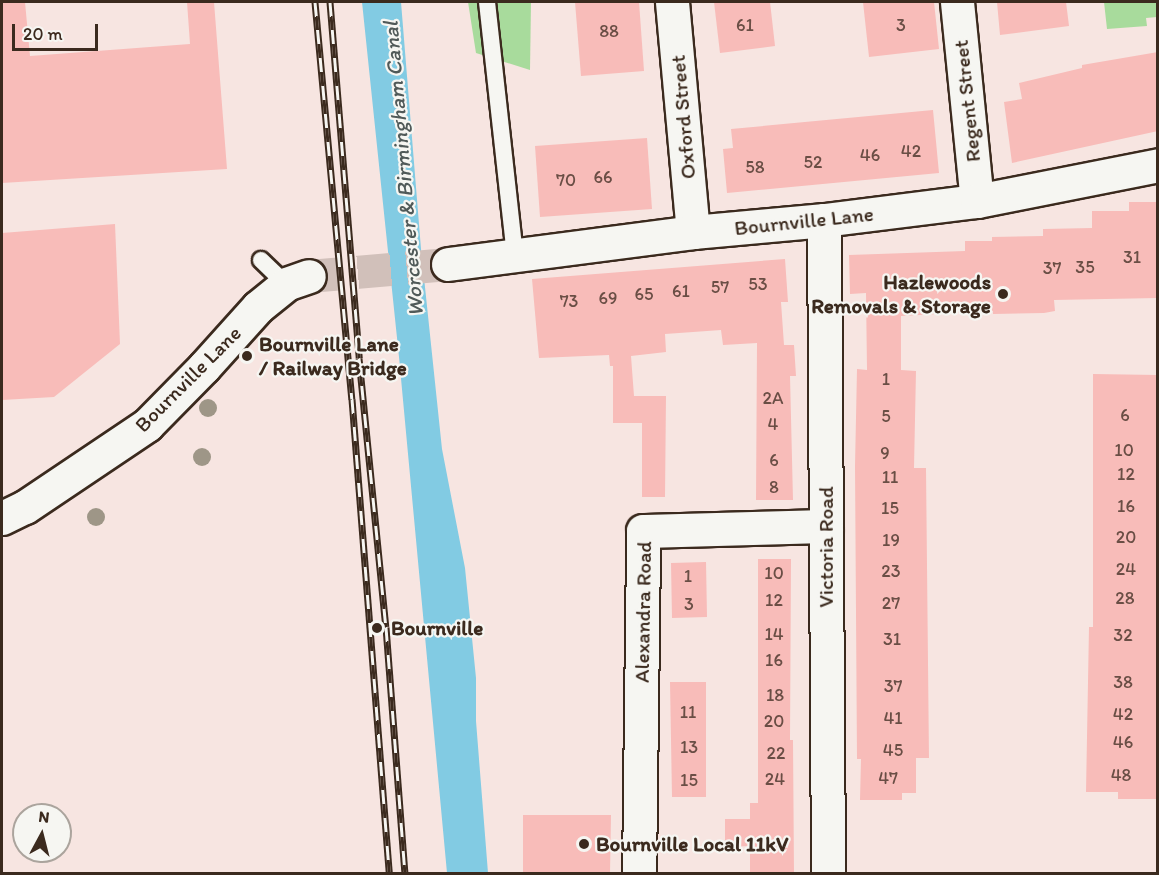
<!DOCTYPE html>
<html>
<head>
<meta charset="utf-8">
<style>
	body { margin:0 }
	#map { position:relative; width:1159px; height:875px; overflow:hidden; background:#f7e5e1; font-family:Itim,sans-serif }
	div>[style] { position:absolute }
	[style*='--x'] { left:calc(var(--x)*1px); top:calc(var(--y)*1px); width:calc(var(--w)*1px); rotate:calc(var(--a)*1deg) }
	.green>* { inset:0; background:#a8db9c }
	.water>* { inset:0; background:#82cbe3 }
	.building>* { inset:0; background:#f8bcb9 }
	.tertiary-tunnel>* { height:33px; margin-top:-16.5px; transform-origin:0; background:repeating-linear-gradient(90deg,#d1c0ba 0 33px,transparent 0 49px) }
	.roads { filter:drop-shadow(2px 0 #3b2a1e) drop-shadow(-2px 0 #3b2a1e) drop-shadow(0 2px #3b2a1e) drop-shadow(0 -2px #3b2a1e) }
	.service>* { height:16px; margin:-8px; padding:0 8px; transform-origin:8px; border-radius:8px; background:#f6f6f2 }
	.minor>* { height:33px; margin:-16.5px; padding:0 16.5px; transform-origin:16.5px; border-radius:16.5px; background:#f6f6f2 }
	.tertiary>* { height:33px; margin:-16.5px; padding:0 16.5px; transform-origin:16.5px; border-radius:16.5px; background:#f6f6f2 }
	.rail>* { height:7px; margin-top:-3.5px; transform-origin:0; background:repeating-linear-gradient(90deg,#f6f6f2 0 14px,#3b2a1e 0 28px); box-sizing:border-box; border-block:2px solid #3b2a1e }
	.trees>* { width:18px; height:18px; margin:-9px; border-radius:50%; background:#9e9687 }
	.dots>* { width:16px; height:16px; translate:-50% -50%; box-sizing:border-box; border:3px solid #f6f6f2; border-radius:50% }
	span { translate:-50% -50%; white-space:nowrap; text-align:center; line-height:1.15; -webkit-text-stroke:4.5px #f6f6f2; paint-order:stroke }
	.number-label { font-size:18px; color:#6a4e45 }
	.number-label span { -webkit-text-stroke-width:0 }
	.street-label { font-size:21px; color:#3b2a1e }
	.poi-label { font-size:21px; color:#3b2a1e; font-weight:700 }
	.right { translate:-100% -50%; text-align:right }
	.left { translate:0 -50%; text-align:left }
	.water-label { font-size:22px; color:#505a59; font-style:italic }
	.frame { position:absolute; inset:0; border:3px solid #3b2a1e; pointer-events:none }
	.north { position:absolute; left:12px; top:803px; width:60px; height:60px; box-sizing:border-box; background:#f6f6f2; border:2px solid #aba49d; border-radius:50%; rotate:7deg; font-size:16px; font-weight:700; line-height:24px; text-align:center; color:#3b2a1e }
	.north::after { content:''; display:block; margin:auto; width:21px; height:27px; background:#3b2a1e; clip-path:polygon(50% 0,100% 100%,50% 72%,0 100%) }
	.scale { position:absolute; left:12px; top:24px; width:86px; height:27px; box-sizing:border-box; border:3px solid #3b2a1e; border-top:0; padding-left:8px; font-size:18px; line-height:21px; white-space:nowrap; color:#3b2a1e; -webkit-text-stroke:4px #f6f6f2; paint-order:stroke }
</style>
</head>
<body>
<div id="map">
	<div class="green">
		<div style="clip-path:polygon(468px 2px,531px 2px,530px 70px,476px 53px)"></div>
		<div style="clip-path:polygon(1104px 2px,1157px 2px,1157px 17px,1146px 18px,1147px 26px,1107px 29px)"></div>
	</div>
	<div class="water">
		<div style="clip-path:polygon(362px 2px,401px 2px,421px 249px,442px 449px,465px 568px,476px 678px,476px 721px,488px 873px,447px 873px,399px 357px)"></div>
	</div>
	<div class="building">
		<div style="clip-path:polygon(2px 2px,25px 2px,30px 56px,190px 44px,187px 2px,214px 2px,227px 169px,2px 183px)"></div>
		<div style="clip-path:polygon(575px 2px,639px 2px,644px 71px,581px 76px)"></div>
		<div style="clip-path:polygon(714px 2px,770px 2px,775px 46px,720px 53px)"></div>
		<div style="clip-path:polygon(863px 2px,934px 2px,939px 49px,869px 57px)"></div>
		<div style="clip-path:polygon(997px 2px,1066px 2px,1069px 26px,1000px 35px)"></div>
		<div style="clip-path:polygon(1158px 52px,1158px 131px,1012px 163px,1004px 102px,1022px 99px,1019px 83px,1082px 68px,1082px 65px)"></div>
		<div style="clip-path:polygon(933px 110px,939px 173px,727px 193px,723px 149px,733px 148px,731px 129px)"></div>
		<div style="clip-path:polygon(647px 138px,652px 209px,540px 217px,535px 146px)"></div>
		<div style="clip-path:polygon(1129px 202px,1158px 202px,1157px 298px,1054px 300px,1055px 311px,1044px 313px,993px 314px,993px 311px,901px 316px,901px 370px,916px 371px,914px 468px,926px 468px,929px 758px,916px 758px,916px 793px,902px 793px,902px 800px,860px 800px,861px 759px,857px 759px,855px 466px,857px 369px,867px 370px,866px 293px,850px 294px,849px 255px,965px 251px,965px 241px,992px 241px,992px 237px,1043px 236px,1043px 229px,1092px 228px,1092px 211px,1129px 211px)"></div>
		<div style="clip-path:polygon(115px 224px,120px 344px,54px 397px,2px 400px,2px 233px)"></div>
		<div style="clip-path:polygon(785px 259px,788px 302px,781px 302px,784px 345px,794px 345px,796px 376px,790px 376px,793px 500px,756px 500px,757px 343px,723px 345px,721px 330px,665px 334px,666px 352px,631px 356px,634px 396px,666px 396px,665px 497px,642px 497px,642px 423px,613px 423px,613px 366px,610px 366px,609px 355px,539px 358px,532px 279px)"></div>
		<div style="clip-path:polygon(1093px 374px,1158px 375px,1156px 799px,1118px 799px,1118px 792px,1086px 792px,1089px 627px,1093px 627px)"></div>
		<div style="clip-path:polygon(758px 559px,791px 559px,790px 740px,793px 740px,794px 873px,750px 873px,750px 846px,725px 847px,725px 819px,750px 819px,750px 803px,758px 803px)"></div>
		<div style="clip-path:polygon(706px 562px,707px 617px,672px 618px,671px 563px)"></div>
		<div style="clip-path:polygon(670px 682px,706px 682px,706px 797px,672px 797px)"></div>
		<div style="clip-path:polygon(523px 815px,611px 815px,610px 873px,523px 873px)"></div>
	</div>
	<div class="tertiary-tunnel">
		<div style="--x:309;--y:276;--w:140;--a:-4.9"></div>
	</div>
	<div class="roads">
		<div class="service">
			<div style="--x:487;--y:2;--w:257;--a:83.7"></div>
			<div style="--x:261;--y:260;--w:35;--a:44"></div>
		</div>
		<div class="minor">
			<div style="--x:672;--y:2;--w:231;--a:84.8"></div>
			<div style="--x:957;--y:2;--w:200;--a:84.3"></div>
			<div style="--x:824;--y:220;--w:654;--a:89.65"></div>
			<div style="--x:639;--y:874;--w:343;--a:-89.3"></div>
			<div style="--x:643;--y:531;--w:183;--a:-1.6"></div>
		</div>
		<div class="tertiary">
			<div style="--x:448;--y:264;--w:247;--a:-7.4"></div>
			<div style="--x:693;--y:232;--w:132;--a:-5.2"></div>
			<div style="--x:824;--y:220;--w:154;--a:-7.1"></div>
			<div style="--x:977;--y:201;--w:185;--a:-11.2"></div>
			<div style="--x:2;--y:518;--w:25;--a:-26"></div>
			<div style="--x:25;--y:507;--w:147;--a:-33.9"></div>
			<div style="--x:147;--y:425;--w:81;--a:-45.5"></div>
			<div style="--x:204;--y:367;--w:81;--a:-48"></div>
			<div style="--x:258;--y:307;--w:36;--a:-39"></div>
			<div style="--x:286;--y:284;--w:24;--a:-19"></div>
		</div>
	</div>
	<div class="rail">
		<div style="--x:315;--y:2;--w:399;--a:84.7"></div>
		<div style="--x:352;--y:399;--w:476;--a:85.5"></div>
		<div style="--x:330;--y:2;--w:357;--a:85.3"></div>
		<div style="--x:359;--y:358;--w:270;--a:84.3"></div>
		<div style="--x:386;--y:627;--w:248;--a:85.6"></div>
	</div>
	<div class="trees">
		<div style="left:208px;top:408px"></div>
		<div style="left:202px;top:457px"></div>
		<div style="left:96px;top:517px"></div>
	</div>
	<div class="dots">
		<div style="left:1003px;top:294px;background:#3b2a1e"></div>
		<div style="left:247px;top:356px;background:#3b2a1e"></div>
		<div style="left:377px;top:628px;background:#3b2a1e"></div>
		<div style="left:584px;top:844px;background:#3b2a1e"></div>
	</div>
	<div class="number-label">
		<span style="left:745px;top:25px">61</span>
		<span style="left:901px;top:25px">3</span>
		<span style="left:609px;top:31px">88</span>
		<span style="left:911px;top:151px">42</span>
		<span style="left:870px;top:155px">46</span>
		<span style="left:813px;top:162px">52</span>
		<span style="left:755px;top:167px">58</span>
		<span style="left:603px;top:177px">66</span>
		<span style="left:566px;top:180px">70</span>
		<span style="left:1132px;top:257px">31</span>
		<span style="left:1085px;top:267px">35</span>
		<span style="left:1052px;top:268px">37</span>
		<span style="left:758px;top:284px">53</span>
		<span style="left:720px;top:287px">57</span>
		<span style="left:681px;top:291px">61</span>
		<span style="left:644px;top:294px">65</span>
		<span style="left:608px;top:298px">69</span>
		<span style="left:569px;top:301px">73</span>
		<span style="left:886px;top:379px">1</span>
		<span style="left:773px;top:398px">2A</span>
		<span style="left:1125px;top:415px">6</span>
		<span style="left:886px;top:416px">5</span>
		<span style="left:773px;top:424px">4</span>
		<span style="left:1124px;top:450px">10</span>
		<span style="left:885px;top:453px">9</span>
		<span style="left:774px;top:460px">6</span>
		<span style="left:1126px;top:474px">12</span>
		<span style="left:890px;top:477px">11</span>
		<span style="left:774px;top:487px">8</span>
		<span style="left:1126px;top:506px">16</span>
		<span style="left:890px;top:508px">15</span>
		<span style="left:1126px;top:537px">20</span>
		<span style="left:891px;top:540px">19</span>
		<span style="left:1126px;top:569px">24</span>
		<span style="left:891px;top:571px">23</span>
		<span style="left:774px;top:573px">10</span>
		<span style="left:688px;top:576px">1</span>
		<span style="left:1125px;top:598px">28</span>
		<span style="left:774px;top:600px">12</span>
		<span style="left:891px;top:603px">27</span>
		<span style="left:689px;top:604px">3</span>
		<span style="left:774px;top:634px">14</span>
		<span style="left:1123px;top:635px">32</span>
		<span style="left:892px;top:639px">31</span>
		<span style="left:774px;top:660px">16</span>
		<span style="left:1123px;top:682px">38</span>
		<span style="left:893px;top:686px">37</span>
		<span style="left:775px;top:695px">18</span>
		<span style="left:688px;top:712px">11</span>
		<span style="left:1123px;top:714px">42</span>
		<span style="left:893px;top:718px">41</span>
		<span style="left:774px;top:721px">20</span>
		<span style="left:1123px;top:742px">46</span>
		<span style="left:689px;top:747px">13</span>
		<span style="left:893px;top:750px">45</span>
		<span style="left:776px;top:753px">22</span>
		<span style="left:1121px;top:775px">48</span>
		<span style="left:888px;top:778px">47</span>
		<span style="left:775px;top:779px">24</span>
		<span style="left:689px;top:780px">15</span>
	</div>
	<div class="street-label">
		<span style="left:967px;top:101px;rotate:-96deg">Regent Street</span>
		<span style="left:683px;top:117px;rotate:-95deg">Oxford Street</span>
		<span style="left:804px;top:221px;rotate:-6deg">Bournville Lane</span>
		<span style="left:188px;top:379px;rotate:-45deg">Bournville Lane</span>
		<span style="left:826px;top:547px;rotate:-90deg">Victoria Road</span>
		<span style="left:643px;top:612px;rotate:-89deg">Alexandra Road</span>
	</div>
	<div class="poi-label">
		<span class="right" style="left:991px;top:294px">Hazlewoods<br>Removals &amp; Storage</span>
		<span class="left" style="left:259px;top:356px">Bournville Lane<br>/ Railway Bridge</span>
		<span class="left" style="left:391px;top:628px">Bournville</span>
		<span class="left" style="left:596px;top:844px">Bournville Local 11kV</span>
	</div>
	<div class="water-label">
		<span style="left:403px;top:169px;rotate:-95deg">Worcester &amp; Birmingham Canal</span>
	</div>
	<div class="frame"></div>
	<div class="north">N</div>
	<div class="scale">20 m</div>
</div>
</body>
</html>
